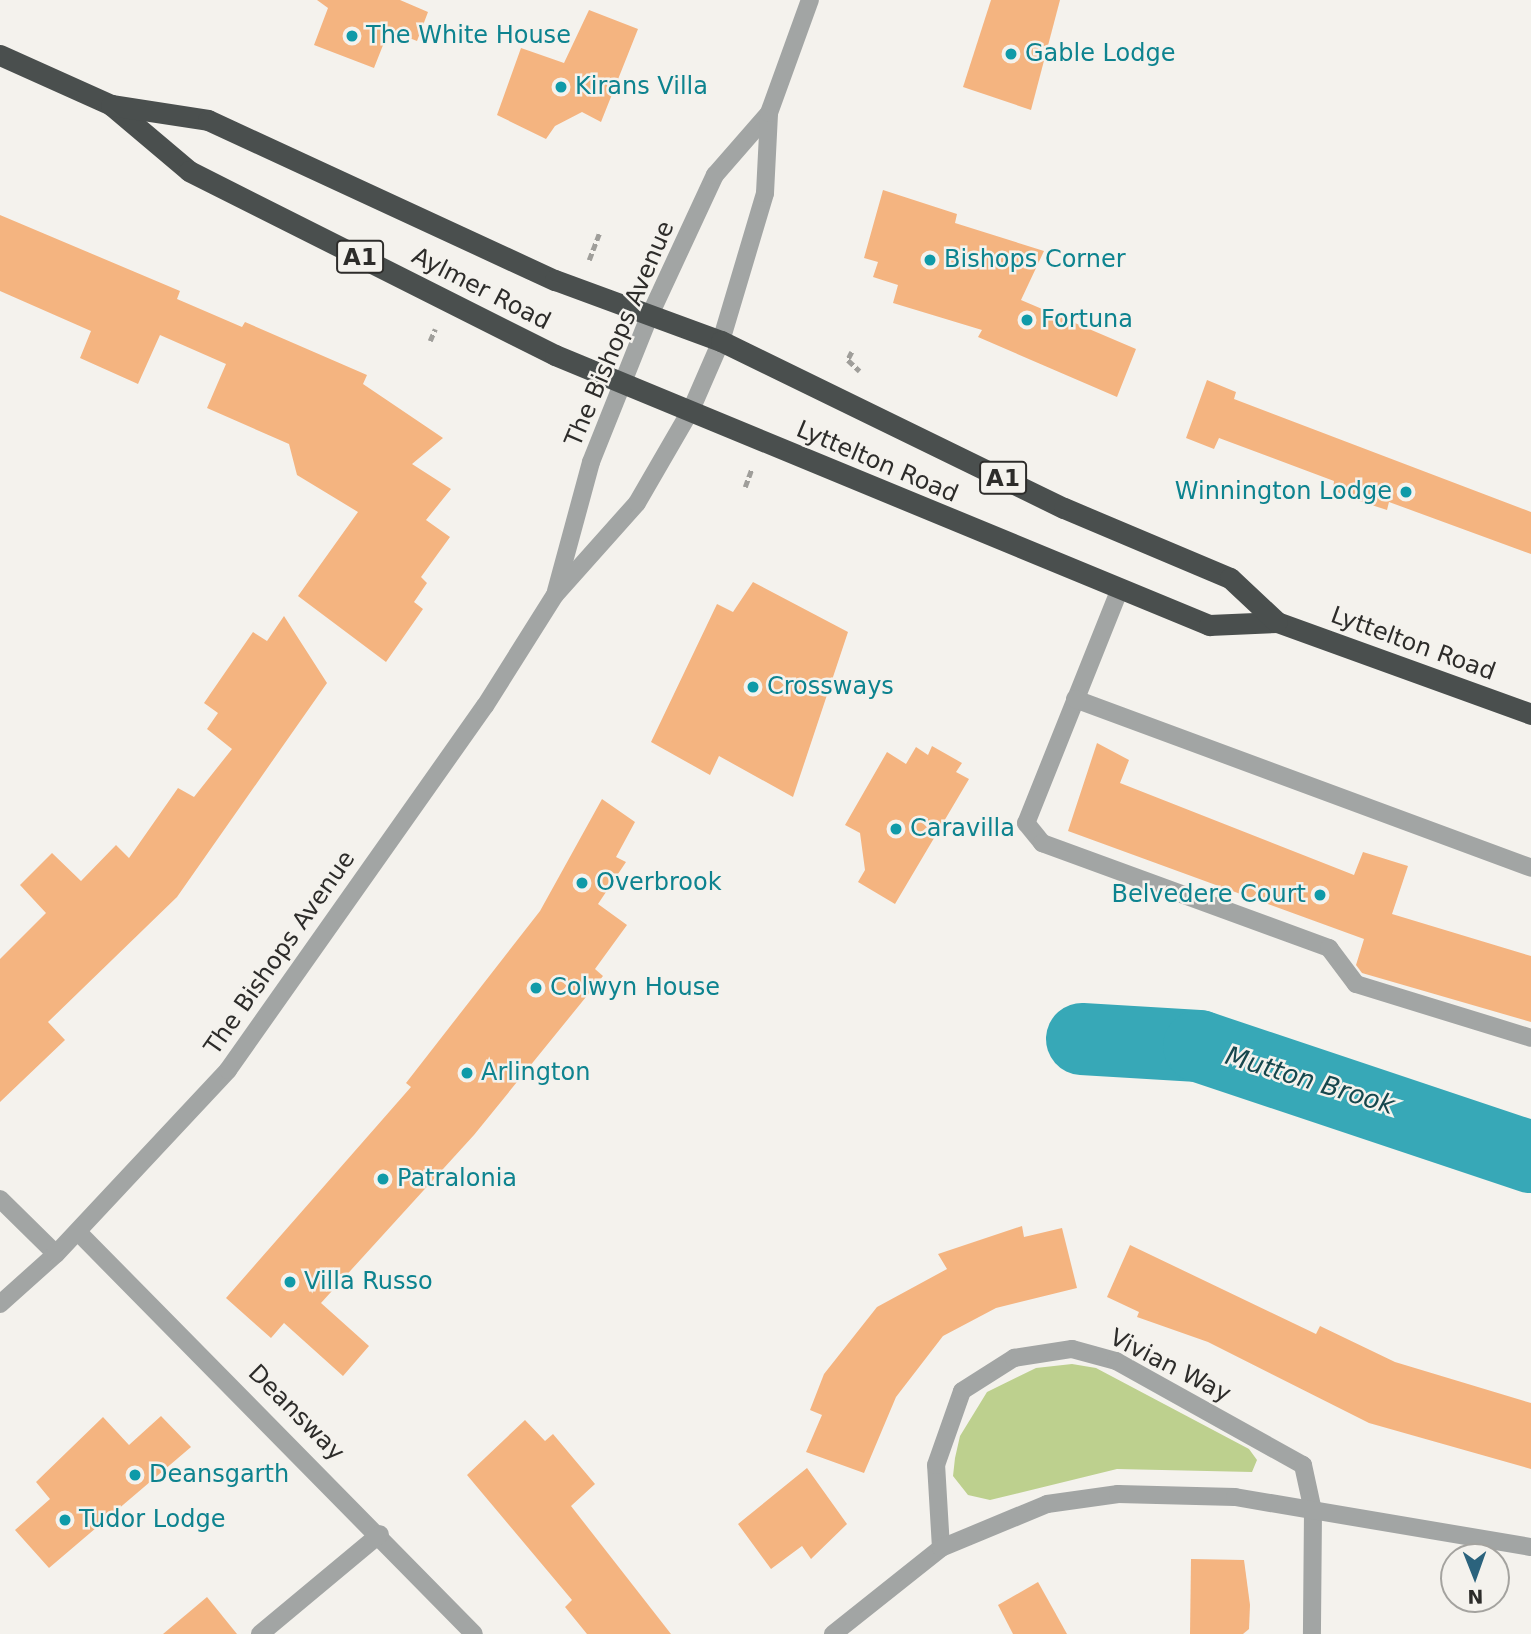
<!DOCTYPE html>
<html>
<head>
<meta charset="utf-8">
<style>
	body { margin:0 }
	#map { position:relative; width:1531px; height:1634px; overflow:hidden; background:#f4f2ed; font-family:"DejaVu Sans",sans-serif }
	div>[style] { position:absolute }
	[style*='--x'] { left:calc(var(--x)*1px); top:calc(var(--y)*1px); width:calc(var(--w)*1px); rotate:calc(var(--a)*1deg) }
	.green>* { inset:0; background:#bdd08e }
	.river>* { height:72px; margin:-36px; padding:0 36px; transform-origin:36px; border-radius:36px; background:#37a8b7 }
	.building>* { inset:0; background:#f4b480 }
	.path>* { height:4.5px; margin-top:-2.25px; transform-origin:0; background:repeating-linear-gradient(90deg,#9f9e9a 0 7px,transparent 0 10.5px) }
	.minor>* { height:18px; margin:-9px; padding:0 9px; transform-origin:9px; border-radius:9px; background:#a2a5a4 }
	.highway>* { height:21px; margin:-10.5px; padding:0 10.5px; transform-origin:10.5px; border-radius:10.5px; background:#4a4f4e }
	.dots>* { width:19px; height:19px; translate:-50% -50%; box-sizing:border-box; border:4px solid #f4f2ed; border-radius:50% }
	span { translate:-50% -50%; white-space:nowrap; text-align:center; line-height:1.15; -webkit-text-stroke:5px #f4f2ed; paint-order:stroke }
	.shield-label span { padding:2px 5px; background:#f4f2ed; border:2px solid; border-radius:5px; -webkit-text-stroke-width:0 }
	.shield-label { font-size:23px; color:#2d2c2a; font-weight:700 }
	.culture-label { font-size:24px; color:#0d838f }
	.left { translate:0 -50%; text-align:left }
	.right { translate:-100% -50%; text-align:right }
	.street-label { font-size:24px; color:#2d2c2a }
	.water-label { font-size:26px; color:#16474d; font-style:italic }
	.north { position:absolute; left:1440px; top:1543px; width:70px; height:70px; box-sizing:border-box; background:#f4f2ed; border:2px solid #a4a39f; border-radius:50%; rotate:179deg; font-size:19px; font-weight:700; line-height:28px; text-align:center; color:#2d2c2a }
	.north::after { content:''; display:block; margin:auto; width:24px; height:32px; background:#2b637d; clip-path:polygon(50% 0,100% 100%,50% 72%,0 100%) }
</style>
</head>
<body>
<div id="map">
	<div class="green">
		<div style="clip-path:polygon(1072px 1364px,1096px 1368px,1249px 1449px,1257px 1460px,1252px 1472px,1117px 1469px,990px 1500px,968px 1495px,953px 1476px,955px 1458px,960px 1436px,987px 1392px,1036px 1368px)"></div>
	</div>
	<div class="river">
		<div style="--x:1082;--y:1039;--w:117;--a:3.4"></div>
		<div style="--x:1199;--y:1046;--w:350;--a:18.5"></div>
	</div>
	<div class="building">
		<div style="clip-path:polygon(317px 0,400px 0,428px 12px,417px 41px,389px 30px,374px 68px,314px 45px,328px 8px)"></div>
		<div style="clip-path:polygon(991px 0,1060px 0,1031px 110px,963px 87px)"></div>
		<div style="clip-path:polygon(589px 10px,638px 29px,601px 122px,582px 112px,555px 126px,546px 139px,497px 115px,521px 48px,564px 63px)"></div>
		<div style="clip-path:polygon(883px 190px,957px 214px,955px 223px,1044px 251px,1021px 300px,1136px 349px,1117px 397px,978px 337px,982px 330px,893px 303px,898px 285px,873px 277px,878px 262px,864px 258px)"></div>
		<div style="clip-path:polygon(0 215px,180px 291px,177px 299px,242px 327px,245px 322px,367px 375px,363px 384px,443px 438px,412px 464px,451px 489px,426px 520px,450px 537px,421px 577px,427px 583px,414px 602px,423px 609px,386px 662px,298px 596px,358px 512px,297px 475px,289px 444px,207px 408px,226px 364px,160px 335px,138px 384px,80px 358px,91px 331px,0 291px)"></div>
		<div style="clip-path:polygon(1207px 380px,1236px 392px,1234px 399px,1531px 512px,1531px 554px,1389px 502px,1387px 510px,1353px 499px,1333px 490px,1334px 481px,1219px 438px,1214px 449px,1186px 438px)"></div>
		<div style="clip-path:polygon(753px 582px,848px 632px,793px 797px,719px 756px,710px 775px,651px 742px,717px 604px,733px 612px)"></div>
		<div style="clip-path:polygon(284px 616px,327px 683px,177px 897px,48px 1022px,65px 1040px,0 1102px,0 959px,46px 913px,20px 885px,52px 853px,81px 881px,116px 845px,129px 858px,178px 788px,194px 797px,232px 749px,207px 729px,218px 713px,204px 703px,253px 632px,267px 641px)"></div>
		<div style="clip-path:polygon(1097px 743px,1129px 760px,1120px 783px,1354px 875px,1363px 852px,1408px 866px,1392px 914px,1531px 956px,1531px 1022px,1362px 973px,1356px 965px,1364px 939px,1068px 831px)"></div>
		<div style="clip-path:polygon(932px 746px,962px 763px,956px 772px,969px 779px,895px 904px,858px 882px,865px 870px,860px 833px,845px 825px,887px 752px,906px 764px,916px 747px,928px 755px)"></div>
		<div style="clip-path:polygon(602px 799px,635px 822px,616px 857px,626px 862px,598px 904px,627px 925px,595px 969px,603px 976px,474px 1135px,321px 1303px,369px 1346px,343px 1376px,284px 1323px,271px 1338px,226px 1298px,411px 1087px,406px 1083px,540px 911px)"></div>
		<div style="clip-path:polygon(1022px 1226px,1024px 1237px,1062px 1228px,1077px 1288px,996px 1308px,943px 1336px,896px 1397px,864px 1473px,806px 1452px,822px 1415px,810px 1410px,824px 1374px,877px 1307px,947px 1269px,938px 1254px)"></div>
		<div style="clip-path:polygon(1130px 1245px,1316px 1334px,1320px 1326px,1395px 1362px,1531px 1403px,1531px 1469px,1369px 1423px,1208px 1342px,1137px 1317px,1139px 1312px,1107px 1297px)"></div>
		<div style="clip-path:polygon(161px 1416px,191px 1447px,49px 1568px,15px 1530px,50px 1499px,36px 1482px,103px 1417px,129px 1445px)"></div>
		<div style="clip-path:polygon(525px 1420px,545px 1441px,553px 1434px,595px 1484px,571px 1506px,671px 1634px,587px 1634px,565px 1607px,572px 1600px,467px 1475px)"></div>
		<div style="clip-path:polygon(807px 1468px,847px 1524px,811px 1559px,802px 1546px,771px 1569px,738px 1524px)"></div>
		<div style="clip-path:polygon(1191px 1559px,1244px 1560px,1250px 1605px,1249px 1629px,1243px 1634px,1190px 1634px)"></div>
		<div style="clip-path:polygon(1038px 1582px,1067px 1634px,1013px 1634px,998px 1605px)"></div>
		<div style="clip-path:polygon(207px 1597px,237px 1634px,163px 1634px)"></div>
	</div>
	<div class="path">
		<div style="--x:589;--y:260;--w:28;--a:-69"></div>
		<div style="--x:430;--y:341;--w:13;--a:-67"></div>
		<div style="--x:852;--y:352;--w:9;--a:117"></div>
		<div style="--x:848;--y:360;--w:16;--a:43"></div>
		<div style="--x:745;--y:487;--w:20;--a:-70"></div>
	</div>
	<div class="minor">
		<div style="--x:556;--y:591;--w:134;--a:-74.8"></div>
		<div style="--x:591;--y:462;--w:156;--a:-68.2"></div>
		<div style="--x:649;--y:317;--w:157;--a:-65.1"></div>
		<div style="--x:715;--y:175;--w:82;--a:-48.9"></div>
		<div style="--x:1119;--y:591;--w:250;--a:111.8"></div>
		<div style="--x:1026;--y:823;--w:26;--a:51"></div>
		<div style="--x:1042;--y:843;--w:306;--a:20.1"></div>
		<div style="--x:1329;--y:948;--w:45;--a:53.1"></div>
		<div style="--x:1356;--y:984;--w:183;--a:17.1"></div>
		<div style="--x:1075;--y:699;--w:486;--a:20.3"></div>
		<div style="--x:0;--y:1199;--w:78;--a:44.5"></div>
		<div style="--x:78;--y:1232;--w:564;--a:45.43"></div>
		<div style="--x:0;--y:1304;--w:75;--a:-41.8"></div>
		<div style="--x:56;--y:1254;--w:252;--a:-46.9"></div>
		<div style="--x:228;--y:1070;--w:446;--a:-54.8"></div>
		<div style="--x:485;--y:706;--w:131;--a:-57.8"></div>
		<div style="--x:555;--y:595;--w:123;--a:-48.3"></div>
		<div style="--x:637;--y:503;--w:108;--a:-59.9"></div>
		<div style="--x:691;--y:410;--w:75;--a:-66.5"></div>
		<div style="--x:721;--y:341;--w:154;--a:-73.4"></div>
		<div style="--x:765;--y:193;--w:80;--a:-87.1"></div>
		<div style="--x:769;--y:113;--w:120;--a:-70.1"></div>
		<div style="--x:941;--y:1548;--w:83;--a:-93.4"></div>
		<div style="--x:936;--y:1465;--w:78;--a:-70.6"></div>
		<div style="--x:962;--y:1391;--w:62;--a:-32.4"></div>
		<div style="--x:1014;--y:1358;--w:59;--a:-8.8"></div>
		<div style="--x:1072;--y:1349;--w:46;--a:15.3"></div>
		<div style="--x:1116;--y:1361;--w:214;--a:29.1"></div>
		<div style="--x:1303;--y:1465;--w:47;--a:77.7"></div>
		<div style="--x:1313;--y:1511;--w:123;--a:90.5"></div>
		<div style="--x:260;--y:1634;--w:156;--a:-39.8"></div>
		<div style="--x:833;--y:1634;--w:138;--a:-38.5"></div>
		<div style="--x:941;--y:1548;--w:115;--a:-22.5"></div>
		<div style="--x:1047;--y:1504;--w:72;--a:-8"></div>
		<div style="--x:1118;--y:1494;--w:117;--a:1.5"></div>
		<div style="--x:1235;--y:1497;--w:300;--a:9.6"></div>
	</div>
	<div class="highway">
		<div style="--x:0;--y:55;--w:122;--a:24.2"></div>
		<div style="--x:111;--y:105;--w:102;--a:40.2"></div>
		<div style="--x:189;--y:171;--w:410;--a:26.7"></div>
		<div style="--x:555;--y:355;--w:708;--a:22.43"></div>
		<div style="--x:1209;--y:625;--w:68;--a:-2.5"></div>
		<div style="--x:1277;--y:622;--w:270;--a:19.9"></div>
		<div style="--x:111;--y:105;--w:98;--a:8.8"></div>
		<div style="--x:208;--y:120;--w:382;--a:24.8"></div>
		<div style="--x:555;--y:280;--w:177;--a:20.2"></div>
		<div style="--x:721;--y:341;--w:381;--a:26"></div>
		<div style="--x:1064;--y:508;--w:180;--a:22.9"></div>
		<div style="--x:1230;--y:578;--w:64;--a:43.1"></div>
	</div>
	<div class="dots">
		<div style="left:352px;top:36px;background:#0f9aa8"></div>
		<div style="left:1011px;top:54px;background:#0f9aa8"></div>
		<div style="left:561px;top:87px;background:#0f9aa8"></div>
		<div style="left:930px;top:260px;background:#0f9aa8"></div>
		<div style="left:1027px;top:320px;background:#0f9aa8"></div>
		<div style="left:1406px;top:492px;background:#0f9aa8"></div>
		<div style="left:753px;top:687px;background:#0f9aa8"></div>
		<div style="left:896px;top:829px;background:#0f9aa8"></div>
		<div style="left:582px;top:883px;background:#0f9aa8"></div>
		<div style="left:1320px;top:895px;background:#0f9aa8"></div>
		<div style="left:536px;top:988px;background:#0f9aa8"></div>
		<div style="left:467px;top:1073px;background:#0f9aa8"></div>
		<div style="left:383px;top:1179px;background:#0f9aa8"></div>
		<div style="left:290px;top:1282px;background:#0f9aa8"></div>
		<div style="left:135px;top:1475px;background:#0f9aa8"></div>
		<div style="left:65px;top:1520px;background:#0f9aa8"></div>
	</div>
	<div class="shield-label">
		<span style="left:360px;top:257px">A1</span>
		<span style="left:1003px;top:478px">A1</span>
	</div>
	<div class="culture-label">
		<span class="left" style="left:366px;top:36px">The White House</span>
		<span class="left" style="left:1025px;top:54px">Gable Lodge</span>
		<span class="left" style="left:575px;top:87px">Kirans Villa</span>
		<span class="left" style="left:944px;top:260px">Bishops Corner</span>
		<span class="left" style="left:1041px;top:320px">Fortuna</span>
		<span class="right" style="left:1392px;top:492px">Winnington Lodge</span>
		<span class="left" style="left:767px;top:687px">Crossways</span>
		<span class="left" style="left:910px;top:829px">Caravilla</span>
		<span class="left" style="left:596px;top:883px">Overbrook</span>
		<span class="right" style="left:1306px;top:895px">Belvedere Court</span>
		<span class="left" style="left:550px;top:988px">Colwyn House</span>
		<span class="left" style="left:481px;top:1073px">Arlington</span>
		<span class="left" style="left:397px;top:1179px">Patralonia</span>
		<span class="left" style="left:304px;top:1282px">Villa Russo</span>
		<span class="left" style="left:149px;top:1475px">Deansgarth</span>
		<span class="left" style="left:79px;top:1520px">Tudor Lodge</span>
	</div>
	<div class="street-label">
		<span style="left:481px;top:289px;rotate:27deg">Aylmer Road</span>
		<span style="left:620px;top:334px;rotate:-67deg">The Bishops Avenue</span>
		<span style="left:877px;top:462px;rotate:23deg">Lyttelton Road</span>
		<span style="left:1413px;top:644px;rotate:20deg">Lyttelton Road</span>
		<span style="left:280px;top:953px;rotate:-55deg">The Bishops Avenue</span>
		<span style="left:1170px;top:1366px;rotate:27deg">Vivian Way</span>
		<span style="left:296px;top:1413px;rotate:45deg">Deansway</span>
	</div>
	<div class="water-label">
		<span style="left:1310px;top:1081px;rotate:17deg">Mutton Brook</span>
	</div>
	<div class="north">N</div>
</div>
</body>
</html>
